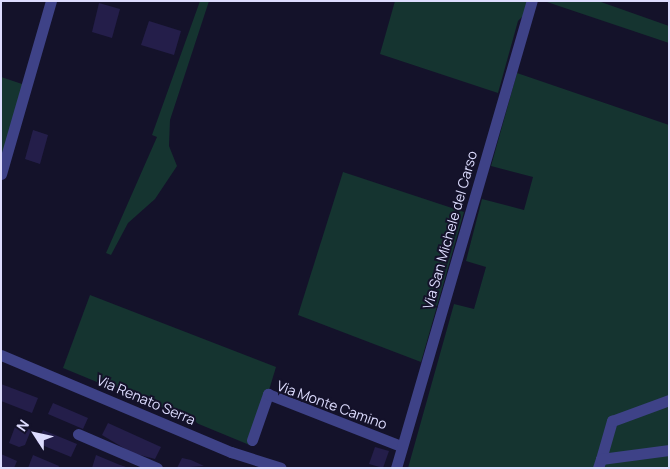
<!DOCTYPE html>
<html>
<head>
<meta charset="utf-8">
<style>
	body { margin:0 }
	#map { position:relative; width:670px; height:469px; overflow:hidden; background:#14122a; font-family:Manrope,sans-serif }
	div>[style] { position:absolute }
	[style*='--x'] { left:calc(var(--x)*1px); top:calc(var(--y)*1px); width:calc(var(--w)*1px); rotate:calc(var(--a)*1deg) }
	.green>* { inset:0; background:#153430 }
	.building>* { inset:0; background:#241e4a }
	.minor>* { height:11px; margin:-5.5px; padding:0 5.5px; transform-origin:5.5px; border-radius:5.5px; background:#3e4287 }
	span { translate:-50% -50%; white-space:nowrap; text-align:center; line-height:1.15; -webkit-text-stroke:4px #14122a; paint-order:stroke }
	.street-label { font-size:14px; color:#dddcfe }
	.frame { position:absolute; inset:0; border:2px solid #dddcfe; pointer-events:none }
	.north { position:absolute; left:10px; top:409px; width:50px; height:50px; -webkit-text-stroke:4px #14122a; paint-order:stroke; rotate:305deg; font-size:14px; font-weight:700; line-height:20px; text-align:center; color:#dddcfe }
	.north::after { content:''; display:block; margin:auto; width:18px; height:22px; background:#dddcfe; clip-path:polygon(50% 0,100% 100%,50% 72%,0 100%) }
</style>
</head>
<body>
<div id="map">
	<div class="green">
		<div style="clip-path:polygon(200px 1px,209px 1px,170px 120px,169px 146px,177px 166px,155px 199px,128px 223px,111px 255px,106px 253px,157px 137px,152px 135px)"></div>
		<div style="clip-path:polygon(395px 1px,537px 1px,518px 21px,498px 93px,380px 54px)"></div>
		<div style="clip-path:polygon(544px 1px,601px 2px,669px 26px,669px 43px)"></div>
		<div style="clip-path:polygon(517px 73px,669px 125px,669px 468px,408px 468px,454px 304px,474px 309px,486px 267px,466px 261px,482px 199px,524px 210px,533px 177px,491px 166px)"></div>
		<div style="clip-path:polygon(1px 77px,25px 85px,1px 162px)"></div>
		<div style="clip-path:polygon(343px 172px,464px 212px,421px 362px,298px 315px)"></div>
		<div style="clip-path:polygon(90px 295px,276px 367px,252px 446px,63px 368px)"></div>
	</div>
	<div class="building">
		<div style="clip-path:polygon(99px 3px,120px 9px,112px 38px,92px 32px)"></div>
		<div style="clip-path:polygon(149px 21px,181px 31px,174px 55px,141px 45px)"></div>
		<div style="clip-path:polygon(33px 130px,48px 135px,40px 164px,25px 159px)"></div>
		<div style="clip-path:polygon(1px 384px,38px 398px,32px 413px,1px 401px)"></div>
		<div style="clip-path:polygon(53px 403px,88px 418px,83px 429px,48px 414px)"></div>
		<div style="clip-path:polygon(108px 423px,161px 447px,155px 459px,132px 453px,102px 435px)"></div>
		<div style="clip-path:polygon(16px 424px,31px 430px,25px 445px,19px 447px,9px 443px)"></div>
		<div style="clip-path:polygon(43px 430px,77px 444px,71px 457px,37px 443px)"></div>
		<div style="clip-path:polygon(375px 447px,389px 451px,383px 468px,369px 464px)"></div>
		<div style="clip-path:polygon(1px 454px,17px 461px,14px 468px,1px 468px)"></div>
		<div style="clip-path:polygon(33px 455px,59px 466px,58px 468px,28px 468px)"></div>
		<div style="clip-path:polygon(96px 455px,120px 465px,129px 468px,92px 468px)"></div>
		<div style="clip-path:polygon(182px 458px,191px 460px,204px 466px,177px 468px)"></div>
	</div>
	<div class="minor">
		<div style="--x:1;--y:174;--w:180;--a:-73.9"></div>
		<div style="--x:1;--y:355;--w:250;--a:22.9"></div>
		<div style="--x:231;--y:452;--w:52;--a:17.7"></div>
		<div style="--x:78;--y:434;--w:86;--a:23.3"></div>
		<div style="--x:252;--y:440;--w:49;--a:-70.8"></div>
		<div style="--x:268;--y:394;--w:143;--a:21.4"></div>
		<div style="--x:601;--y:459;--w:40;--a:-74"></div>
		<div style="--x:612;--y:421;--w:61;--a:-20.2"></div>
		<div style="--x:396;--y:468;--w:486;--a:-73.8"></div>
		<div style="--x:598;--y:468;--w:9;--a:-72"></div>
		<div style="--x:601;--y:459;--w:69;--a:-7.5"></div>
	</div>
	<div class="street-label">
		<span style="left:450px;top:230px;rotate:-74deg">Via San Michele del Carso</span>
		<span style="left:146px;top:400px;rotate:23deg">Via Renato Serra</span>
		<span style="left:332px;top:405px;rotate:20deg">Via Monte Camino</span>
	</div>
	<div class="frame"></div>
	<div class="north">N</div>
</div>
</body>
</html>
